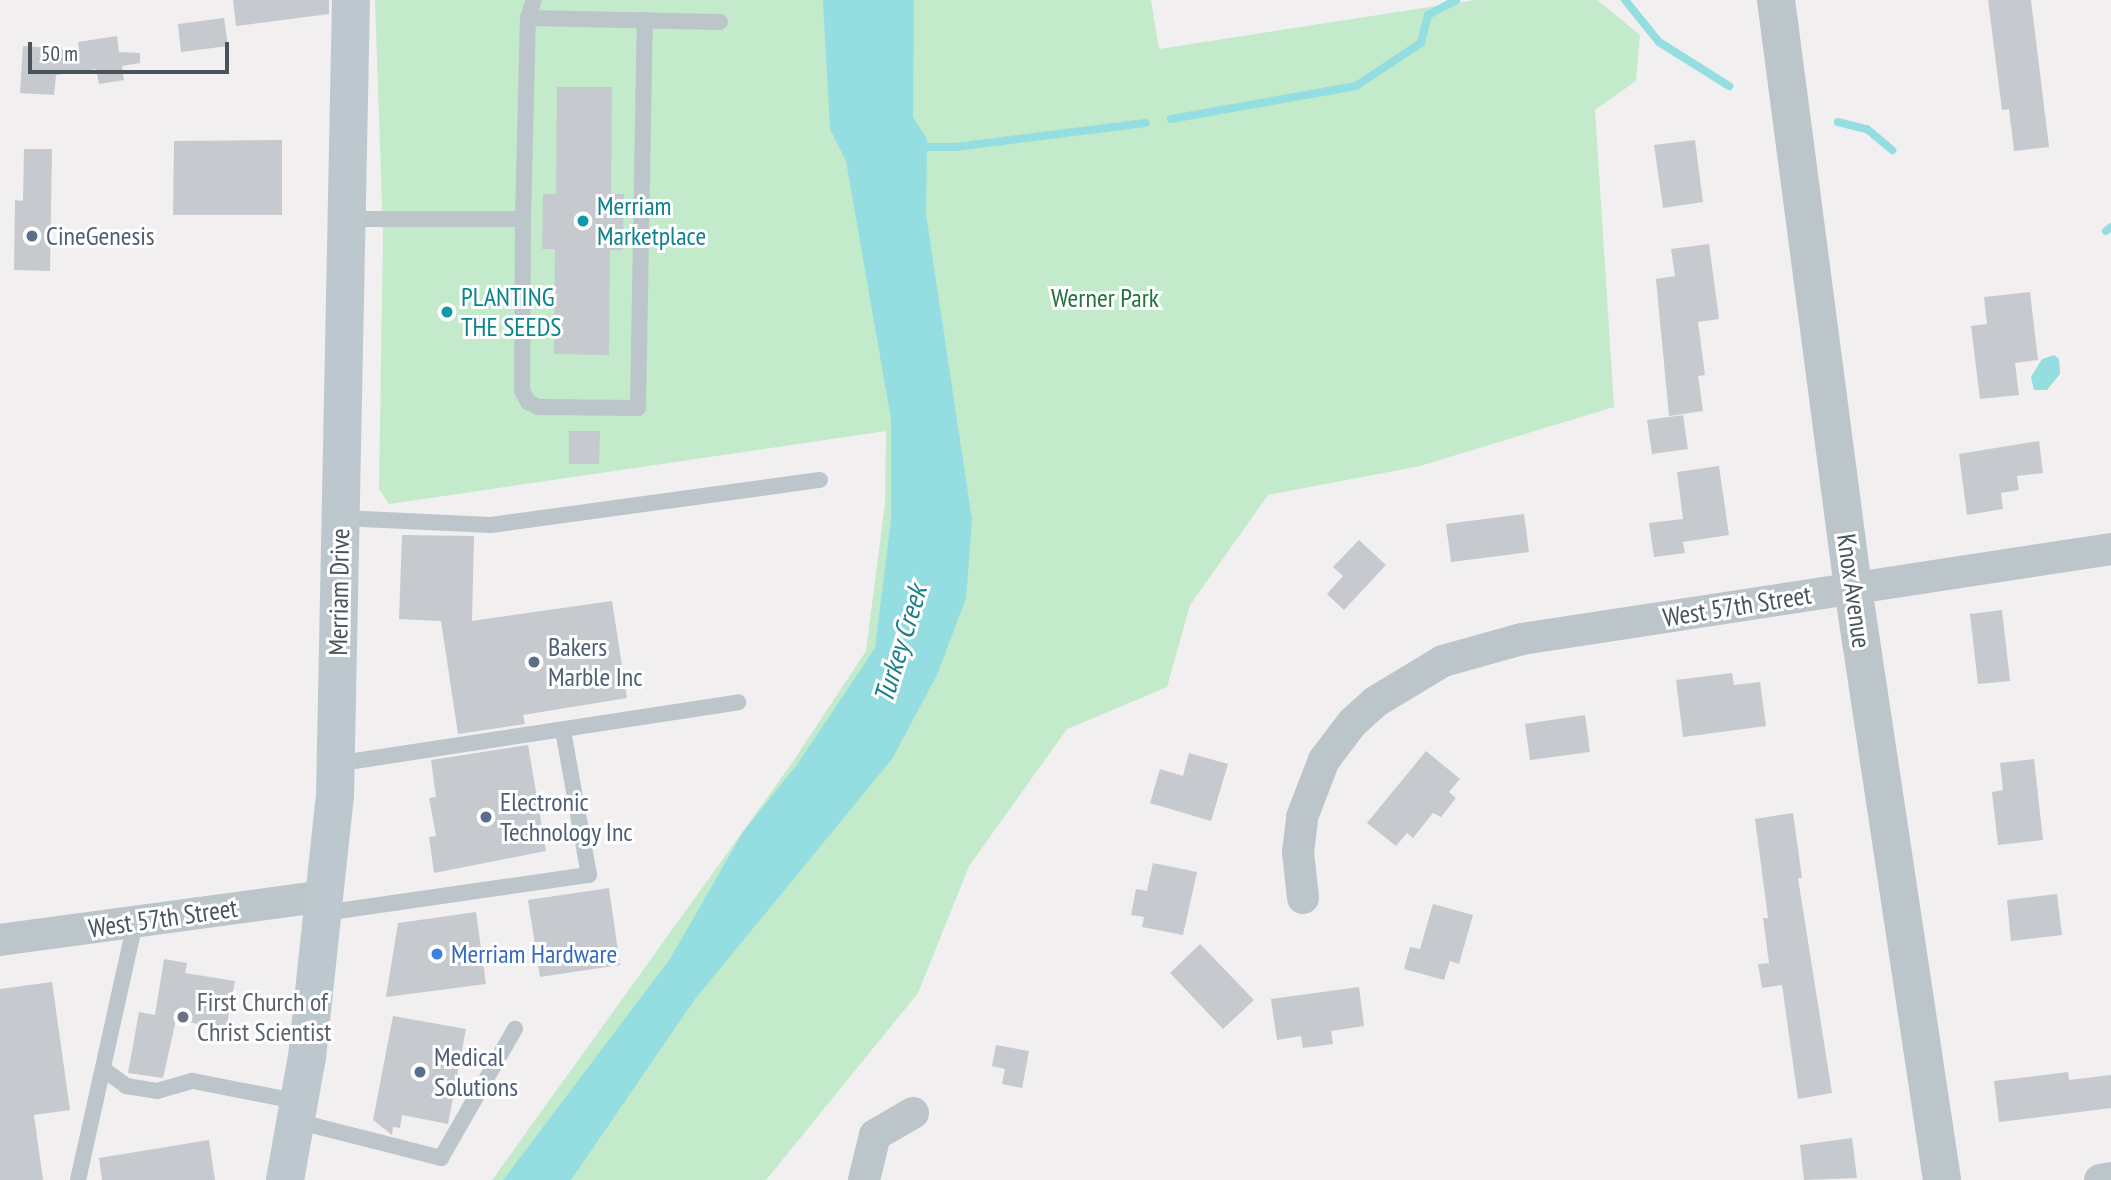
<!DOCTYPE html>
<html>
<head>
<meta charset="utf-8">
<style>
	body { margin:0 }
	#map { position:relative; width:2111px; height:1180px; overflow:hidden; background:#f1efef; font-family:"PT Sans Narrow",sans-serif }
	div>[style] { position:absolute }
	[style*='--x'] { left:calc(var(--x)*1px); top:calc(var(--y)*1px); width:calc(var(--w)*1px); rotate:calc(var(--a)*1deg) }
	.green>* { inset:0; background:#c2eacb }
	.water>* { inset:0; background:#94dde1 }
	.stream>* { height:8px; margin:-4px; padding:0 4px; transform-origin:4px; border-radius:4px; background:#94dde1 }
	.building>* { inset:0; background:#c6cace }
	.service>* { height:16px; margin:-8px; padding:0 8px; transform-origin:8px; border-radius:8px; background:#bcc5ca }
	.minor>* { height:32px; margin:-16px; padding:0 16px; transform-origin:16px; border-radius:16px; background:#bcc5ca }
	.tertiary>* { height:38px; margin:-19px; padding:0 19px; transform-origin:19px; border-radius:19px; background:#bcc5ca }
	.secondary>* { height:38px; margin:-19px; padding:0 19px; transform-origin:19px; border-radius:19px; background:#bcc8ce }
	.dots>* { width:19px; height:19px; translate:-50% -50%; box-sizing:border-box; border:4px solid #fff; border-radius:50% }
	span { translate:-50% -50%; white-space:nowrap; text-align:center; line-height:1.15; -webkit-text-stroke:6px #fff; paint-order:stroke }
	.culture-label { font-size:26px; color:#0d838f }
	.left { translate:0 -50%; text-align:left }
	.service-label { font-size:26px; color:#4e5e75 }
	.park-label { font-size:26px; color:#22733e }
	.street-label { font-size:26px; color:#49545a }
	.shop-label { font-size:26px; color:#366cbe }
	.worship-label { font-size:26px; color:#5b616d }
	.water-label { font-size:28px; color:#1b7f85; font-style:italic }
	.scale { position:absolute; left:28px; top:42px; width:201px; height:32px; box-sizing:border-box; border:4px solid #49545a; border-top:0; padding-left:9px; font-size:21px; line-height:24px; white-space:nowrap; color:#49545a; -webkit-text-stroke:5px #fff; paint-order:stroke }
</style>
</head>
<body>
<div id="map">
	<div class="green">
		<div style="clip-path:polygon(375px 0,1151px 0,1159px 49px,1475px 0,1597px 0,1640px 35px,1636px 81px,1595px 110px,1614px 407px,1420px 466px,1268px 495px,1190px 605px,1167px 687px,1067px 729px,969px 866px,918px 993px,766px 1180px,492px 1180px,792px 763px,866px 651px,885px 504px,886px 431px,389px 504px,379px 489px,383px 235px)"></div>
	</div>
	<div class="water">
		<div style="clip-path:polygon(823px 0,914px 0,913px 117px,927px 139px,926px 214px,972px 520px,966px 598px,937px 675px,892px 759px,695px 999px,571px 1180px,503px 1180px,670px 959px,743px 832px,796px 766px,875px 648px,891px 520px,891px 419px,846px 161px,830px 129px)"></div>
		<div style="clip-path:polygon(2054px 355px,2059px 359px,2060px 374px,2047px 390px,2034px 390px,2031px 377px,2042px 359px)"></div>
	</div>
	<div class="stream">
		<div style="--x:1625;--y:0;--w:54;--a:51"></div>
		<div style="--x:1659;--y:42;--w:83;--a:32.2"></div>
		<div style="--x:1171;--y:119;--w:188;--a:-10.1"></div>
		<div style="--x:1356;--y:86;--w:78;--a:-33.5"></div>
		<div style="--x:1421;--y:43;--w:29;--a:-76"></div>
		<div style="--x:1428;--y:15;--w:32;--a:-28"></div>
		<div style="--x:1838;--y:122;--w:30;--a:14"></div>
		<div style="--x:1867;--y:129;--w:33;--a:40"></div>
		<div style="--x:919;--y:147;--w:36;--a:0"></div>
		<div style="--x:955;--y:147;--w:192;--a:-7.2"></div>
		<div style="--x:2106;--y:231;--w:6;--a:-39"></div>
	</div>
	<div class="building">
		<div style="clip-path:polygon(233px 0,329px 0,329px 14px,236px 26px)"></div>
		<div style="clip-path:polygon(1988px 0,2031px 0,2049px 147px,2014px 151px,2009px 109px,2002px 110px)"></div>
		<div style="clip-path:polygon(224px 18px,228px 46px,181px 52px,178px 24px)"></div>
		<div style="clip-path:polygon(117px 36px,119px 52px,140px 53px,140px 63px,122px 66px,124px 80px,99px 84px,96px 69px,56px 75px,54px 95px,20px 93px,23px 46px,79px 50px,78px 42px)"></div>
		<div style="clip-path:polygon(557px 87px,612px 87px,611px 194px,624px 194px,623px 250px,610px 250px,609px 355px,554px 354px,555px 249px,542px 249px,543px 194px,556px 194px)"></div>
		<div style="clip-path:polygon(282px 140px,282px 215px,173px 215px,174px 141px)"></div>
		<div style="clip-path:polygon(1695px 140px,1703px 202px,1663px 208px,1654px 145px)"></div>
		<div style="clip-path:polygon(24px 149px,52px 149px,50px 271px,14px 270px,15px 200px,23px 201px)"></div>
		<div style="clip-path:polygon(1709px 244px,1719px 319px,1698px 322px,1705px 375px,1698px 376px,1703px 411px,1669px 416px,1656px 279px,1675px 276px,1671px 249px)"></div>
		<div style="clip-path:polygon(2030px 292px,2038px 360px,2015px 363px,2019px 395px,1980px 399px,1971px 326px,1987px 324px,1984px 297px)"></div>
		<div style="clip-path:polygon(1683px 415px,1688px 449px,1652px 454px,1647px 420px)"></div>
		<div style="clip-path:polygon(569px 431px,600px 431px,599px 464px,569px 464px)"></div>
		<div style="clip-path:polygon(2039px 441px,2043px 473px,2017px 476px,2019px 490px,2001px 493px,2003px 509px,1967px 515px,1959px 454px)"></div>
		<div style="clip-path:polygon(1719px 466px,1729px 535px,1683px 542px,1685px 553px,1654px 557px,1649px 523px,1683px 519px,1677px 472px)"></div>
		<div style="clip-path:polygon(1524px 514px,1529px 552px,1451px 562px,1446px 524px)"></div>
		<div style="clip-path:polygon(402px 535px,474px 536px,472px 621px,612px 601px,627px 698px,523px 715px,525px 724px,458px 734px,441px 621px,399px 619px)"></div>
		<div style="clip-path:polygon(1359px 540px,1386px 565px,1344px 610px,1327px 594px,1343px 576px,1333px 567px)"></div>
		<div style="clip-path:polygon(2002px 610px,2010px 681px,1978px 684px,1970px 614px)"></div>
		<div style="clip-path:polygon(1732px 673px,1734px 685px,1760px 682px,1766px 726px,1683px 737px,1676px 680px)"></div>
		<div style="clip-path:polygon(1585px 715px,1590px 752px,1530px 760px,1525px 724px)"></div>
		<div style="clip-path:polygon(528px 745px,546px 851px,434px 873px,429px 837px,436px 836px,429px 798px,436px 797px,431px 760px)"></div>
		<div style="clip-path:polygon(1426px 751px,1460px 779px,1449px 792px,1456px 798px,1441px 817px,1433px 813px,1413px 838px,1407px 833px,1396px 846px,1367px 823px)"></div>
		<div style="clip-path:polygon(1189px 753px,1228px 764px,1211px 821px,1150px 803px,1160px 769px,1183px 776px)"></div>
		<div style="clip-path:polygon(2034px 759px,2043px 840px,1998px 845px,1992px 792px,2003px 790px,2000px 763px)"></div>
		<div style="clip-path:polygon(1793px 813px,1802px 878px,1798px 878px,1832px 1093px,1798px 1099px,1782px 985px,1762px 988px,1758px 964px,1769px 963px,1763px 918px,1768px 918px,1755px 819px)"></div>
		<div style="clip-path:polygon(1153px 863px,1197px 872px,1183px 935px,1142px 927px,1144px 917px,1131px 915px,1136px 889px,1147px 891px)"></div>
		<div style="clip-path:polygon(609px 888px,620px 965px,540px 977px,528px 900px)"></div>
		<div style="clip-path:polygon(2057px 894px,2062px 935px,2011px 941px,2007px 900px)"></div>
		<div style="clip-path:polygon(1433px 904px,1473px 915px,1459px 964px,1450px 961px,1444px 980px,1404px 969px,1410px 947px,1420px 949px)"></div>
		<div style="clip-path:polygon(476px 912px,486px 984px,386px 997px,398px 923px)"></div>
		<div style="clip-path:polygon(1200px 944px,1254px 1000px,1223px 1029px,1170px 973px)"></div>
		<div style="clip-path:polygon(164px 959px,187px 963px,185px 973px,235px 981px,226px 1029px,176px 1020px,163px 1078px,128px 1073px,139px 1012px,155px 1015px)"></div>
		<div style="clip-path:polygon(52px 982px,70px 1110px,34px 1115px,43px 1180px,0 1180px,0 989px)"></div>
		<div style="clip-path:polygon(1359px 987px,1364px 1026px,1331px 1031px,1333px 1044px,1303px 1048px,1301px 1036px,1277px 1040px,1271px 999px)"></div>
		<div style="clip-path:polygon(393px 1016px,466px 1029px,448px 1124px,402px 1115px,400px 1128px,393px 1127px,392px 1135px,373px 1120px)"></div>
		<div style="clip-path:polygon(996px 1045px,1029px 1051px,1022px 1088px,1002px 1084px,1005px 1069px,992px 1066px)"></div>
		<div style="clip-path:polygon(2068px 1072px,2069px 1080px,2111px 1075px,2111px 1108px,1999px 1122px,1994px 1081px)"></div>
		<div style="clip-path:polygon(1852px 1138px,1857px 1178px,1804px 1180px,1800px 1145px)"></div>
		<div style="clip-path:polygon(209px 1140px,215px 1180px,102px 1180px,99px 1158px)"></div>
	</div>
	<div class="service">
		<div style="--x:528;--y:18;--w:192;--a:1.2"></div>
		<div style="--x:347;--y:219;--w:176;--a:0"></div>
		<div style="--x:523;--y:219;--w:172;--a:90.3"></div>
		<div style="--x:522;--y:391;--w:13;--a:61"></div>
		<div style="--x:528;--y:402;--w:11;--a:27"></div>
		<div style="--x:538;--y:407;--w:100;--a:0.6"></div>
		<div style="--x:638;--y:408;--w:388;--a:-89"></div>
		<div style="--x:523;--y:219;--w:201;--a:-88.6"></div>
		<div style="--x:528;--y:18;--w:19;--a:-72"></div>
		<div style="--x:341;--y:518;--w:150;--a:2.7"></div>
		<div style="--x:491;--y:525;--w:332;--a:-7.8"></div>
		<div style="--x:335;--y:764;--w:408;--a:-8.7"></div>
		<div style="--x:324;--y:913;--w:268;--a:-8.2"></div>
		<div style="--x:589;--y:875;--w:147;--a:-100.2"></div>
		<div style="--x:103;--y:1069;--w:29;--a:36"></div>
		<div style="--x:126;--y:1086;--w:31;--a:9"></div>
		<div style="--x:157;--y:1091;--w:37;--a:-16"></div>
		<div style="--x:193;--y:1081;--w:109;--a:11.1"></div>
		<div style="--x:296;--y:1121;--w:150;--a:14.3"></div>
		<div style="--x:441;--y:1158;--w:149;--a:-60.2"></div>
		<div style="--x:78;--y:1180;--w:264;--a:-77.5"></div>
	</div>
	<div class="minor">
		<div style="--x:1303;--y:898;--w:46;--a:-96.2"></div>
		<div style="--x:1298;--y:852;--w:35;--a:-83"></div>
		<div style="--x:1302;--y:817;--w:61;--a:-68.9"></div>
		<div style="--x:1324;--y:760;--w:46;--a:-52.9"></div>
		<div style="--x:1352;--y:723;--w:31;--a:-42"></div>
		<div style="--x:1375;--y:702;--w:79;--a:-31.1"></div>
		<div style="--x:1443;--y:661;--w:82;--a:-15.6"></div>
		<div style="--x:1522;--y:639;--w:596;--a:-8.69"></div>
		<div style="--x:0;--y:940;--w:329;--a:-7.7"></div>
		<div style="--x:864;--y:1180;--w:46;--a:-76.3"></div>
		<div style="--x:875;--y:1135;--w:44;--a:-30.1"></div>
		<div style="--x:2100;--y:1180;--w:11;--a:-10"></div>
	</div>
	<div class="tertiary">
		<div style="--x:1776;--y:0;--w:593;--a:82.54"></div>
		<div style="--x:1853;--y:588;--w:599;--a:81.45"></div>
	</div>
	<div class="secondary">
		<div style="--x:285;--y:1180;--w:125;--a:-79.9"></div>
		<div style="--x:307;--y:1057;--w:262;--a:-83.9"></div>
		<div style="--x:335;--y:796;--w:796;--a:-88.85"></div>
	</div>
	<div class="dots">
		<div style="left:583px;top:221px;background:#0f9aa8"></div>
		<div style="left:32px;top:236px;background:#5c6f8a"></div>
		<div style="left:447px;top:312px;background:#0f9aa8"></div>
		<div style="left:534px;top:662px;background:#5c6f8a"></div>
		<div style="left:486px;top:817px;background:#5c6f8a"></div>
		<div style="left:437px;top:954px;background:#3f7fe0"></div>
		<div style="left:183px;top:1017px;background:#6b7280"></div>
		<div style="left:420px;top:1072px;background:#5c6f8a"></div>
	</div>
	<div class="culture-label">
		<span class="left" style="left:597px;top:221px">Merriam<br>Marketplace</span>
		<span class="left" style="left:461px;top:312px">PLANTING<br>THE SEEDS</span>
	</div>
	<div class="service-label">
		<span class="left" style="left:46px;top:236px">CineGenesis</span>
		<span class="left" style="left:548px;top:662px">Bakers<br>Marble Inc</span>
		<span class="left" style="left:500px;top:817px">Electronic<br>Technology Inc</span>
		<span class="left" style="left:434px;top:1072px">Medical<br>Solutions</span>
	</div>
	<div class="park-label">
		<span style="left:1105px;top:298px">Werner Park</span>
	</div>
	<div class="street-label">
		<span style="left:1854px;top:591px;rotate:82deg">Knox Avenue</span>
		<span style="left:339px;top:592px;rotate:-89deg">Merriam Drive</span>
		<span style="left:1737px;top:606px;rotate:-9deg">West 57th Street</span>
		<span style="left:163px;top:918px;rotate:-8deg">West 57th Street</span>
	</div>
	<div class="shop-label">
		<span class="left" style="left:451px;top:954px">Merriam Hardware</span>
	</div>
	<div class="worship-label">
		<span class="left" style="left:197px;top:1017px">First Church of<br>Christ Scientist</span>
	</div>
	<div class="water-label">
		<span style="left:900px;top:644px;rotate:-73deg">Turkey Creek</span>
	</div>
	<div class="scale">50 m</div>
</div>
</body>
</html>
